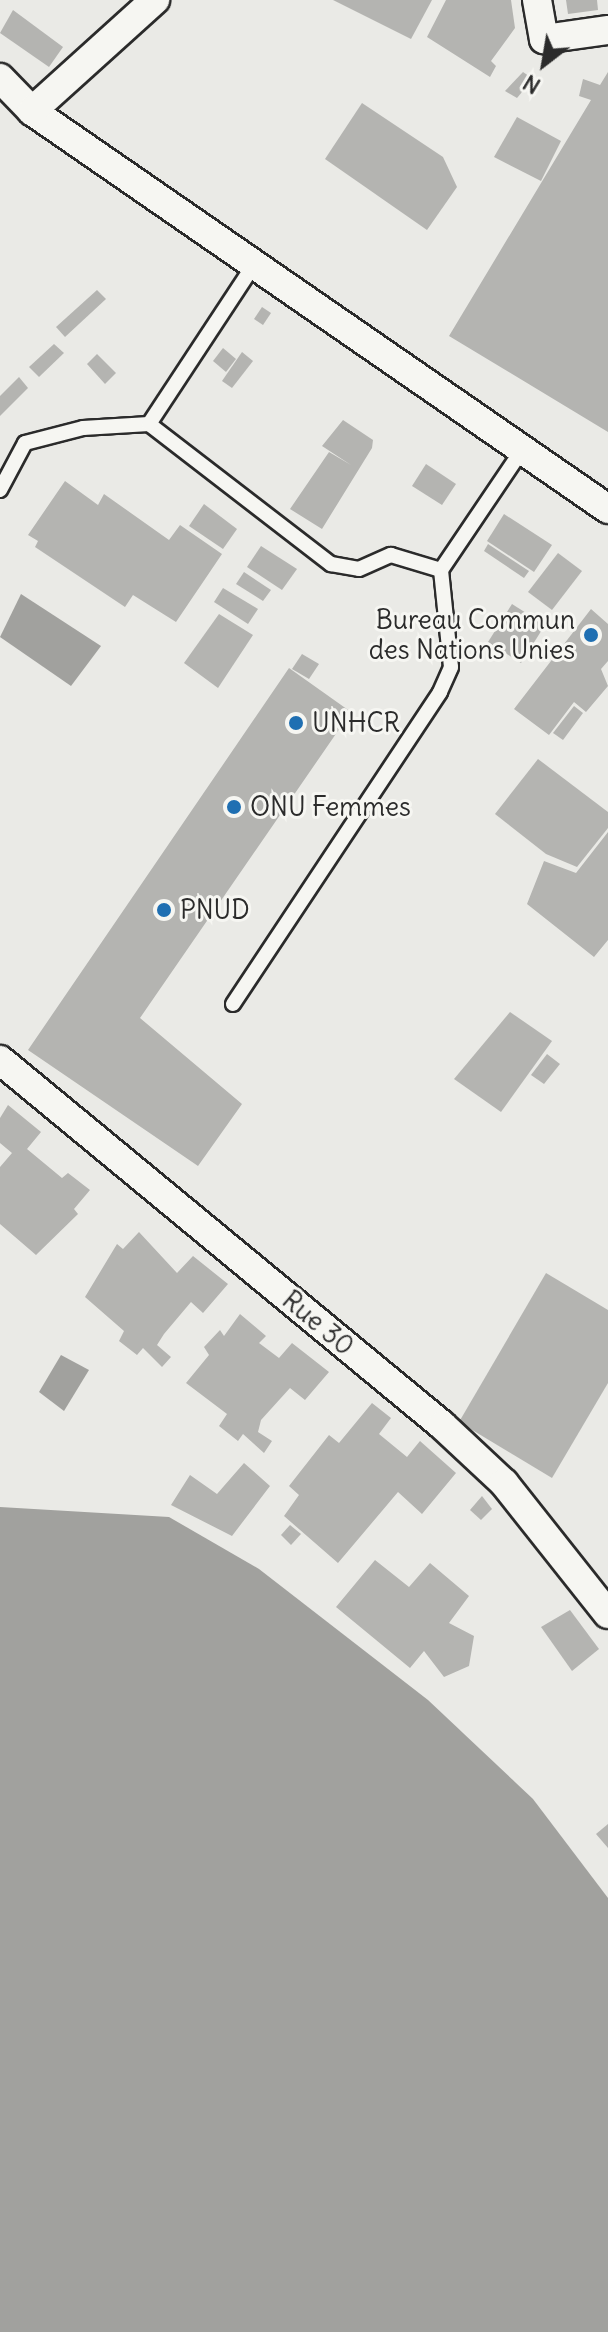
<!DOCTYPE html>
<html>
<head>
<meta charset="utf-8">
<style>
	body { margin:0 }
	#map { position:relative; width:608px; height:2332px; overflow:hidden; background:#eaeae6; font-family:Delius,sans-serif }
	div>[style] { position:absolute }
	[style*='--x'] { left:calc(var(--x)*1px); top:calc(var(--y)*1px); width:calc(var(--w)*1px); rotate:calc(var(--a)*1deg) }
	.water>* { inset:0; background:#a1a19e }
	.building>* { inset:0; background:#b4b4b1 }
	.roads { filter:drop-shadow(2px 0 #2b2b2b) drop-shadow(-2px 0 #2b2b2b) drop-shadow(0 2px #2b2b2b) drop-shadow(0 -2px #2b2b2b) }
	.service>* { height:14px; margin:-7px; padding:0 7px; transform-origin:7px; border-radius:7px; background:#f6f6f2 }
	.minor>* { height:28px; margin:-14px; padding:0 14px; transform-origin:14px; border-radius:14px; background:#f6f6f2 }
	.dots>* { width:22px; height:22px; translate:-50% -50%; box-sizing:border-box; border:4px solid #f6f6f2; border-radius:50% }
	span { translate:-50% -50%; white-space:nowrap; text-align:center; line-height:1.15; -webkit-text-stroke:6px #f6f6f2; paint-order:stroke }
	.poi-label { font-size:26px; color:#2b2b2b }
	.right { translate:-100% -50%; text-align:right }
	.left { translate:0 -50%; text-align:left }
	.street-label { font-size:26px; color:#2b2b2b }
	.north { position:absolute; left:504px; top:24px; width:80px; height:80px; -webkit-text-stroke:6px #f6f6f2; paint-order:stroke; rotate:211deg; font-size:22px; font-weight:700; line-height:32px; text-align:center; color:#2b2b2b }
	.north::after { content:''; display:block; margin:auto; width:28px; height:36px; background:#2b2b2b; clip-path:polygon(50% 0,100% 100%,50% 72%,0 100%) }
</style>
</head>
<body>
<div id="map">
	<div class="water">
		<div style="clip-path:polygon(21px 594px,101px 646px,71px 686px,0 637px)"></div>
		<div style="clip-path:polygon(61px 1355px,89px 1370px,64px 1411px,39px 1392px)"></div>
		<div style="clip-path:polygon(0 1507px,169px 1517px,259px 1569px,428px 1700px,533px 1799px,608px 1898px,608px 2332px,0 2332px)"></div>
	</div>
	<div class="building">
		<div style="clip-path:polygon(333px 0,432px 0,411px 39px)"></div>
		<div style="clip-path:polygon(446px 0,511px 0,515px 28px,491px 61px,496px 66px,490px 77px,427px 37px)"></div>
		<div style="clip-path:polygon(566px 0,597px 0,598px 10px,568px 14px)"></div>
		<div style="clip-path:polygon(13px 10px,63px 47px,49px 67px,0 33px)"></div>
		<div style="clip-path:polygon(523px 72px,533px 79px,517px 98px,505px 91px)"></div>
		<div style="clip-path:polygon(608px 72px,608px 432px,449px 336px,591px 100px,579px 96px,583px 79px,600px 85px)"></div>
		<div style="clip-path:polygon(362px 103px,443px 157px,457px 187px,427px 230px,325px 159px)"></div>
		<div style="clip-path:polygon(517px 117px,561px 141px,541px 181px,494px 157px)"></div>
		<div style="clip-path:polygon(97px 290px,106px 299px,65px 337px,56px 327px)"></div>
		<div style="clip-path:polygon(262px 307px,271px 313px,263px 325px,254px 319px)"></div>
		<div style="clip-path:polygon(54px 344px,64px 353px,39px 377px,29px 367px)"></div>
		<div style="clip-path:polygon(223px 348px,236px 359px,226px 372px,213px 361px)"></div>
		<div style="clip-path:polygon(242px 352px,253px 361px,232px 388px,222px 381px)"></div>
		<div style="clip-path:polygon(97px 354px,116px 373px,105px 384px,87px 364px)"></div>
		<div style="clip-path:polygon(19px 377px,28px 388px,0 416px,0 396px)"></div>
		<div style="clip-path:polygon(343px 420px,373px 440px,372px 448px,322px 529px,290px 509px,329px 452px,351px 465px,322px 446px)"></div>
		<div style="clip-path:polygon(426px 464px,456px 484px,442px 505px,412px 486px)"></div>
		<div style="clip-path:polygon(65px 481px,98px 505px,104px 494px,169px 540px,180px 525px,222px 554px,176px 622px,133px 595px,125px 607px,35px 547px,38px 541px,28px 535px)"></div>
		<div style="clip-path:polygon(204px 504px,237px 529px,223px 549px,189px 526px)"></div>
		<div style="clip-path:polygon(504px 514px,552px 545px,534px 572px,487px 541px)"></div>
		<div style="clip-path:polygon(488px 544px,529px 571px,524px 578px,484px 551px)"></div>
		<div style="clip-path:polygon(261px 546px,297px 569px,282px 590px,247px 567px)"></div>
		<div style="clip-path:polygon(558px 553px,582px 571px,552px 610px,528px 592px)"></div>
		<div style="clip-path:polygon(244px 572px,271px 590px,263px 601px,236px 584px)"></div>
		<div style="clip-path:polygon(223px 588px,258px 609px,248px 624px,214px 602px)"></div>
		<div style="clip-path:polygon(512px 604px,545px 625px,521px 663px,488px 642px)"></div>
		<div style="clip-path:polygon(591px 609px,608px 624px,608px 661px,601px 669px,608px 686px,586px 712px,574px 702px,549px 735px,514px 709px)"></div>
		<div style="clip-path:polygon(219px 614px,253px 635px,218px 688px,184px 663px)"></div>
		<div style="clip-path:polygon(302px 654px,319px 664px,309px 679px,292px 669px)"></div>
		<div style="clip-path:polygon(289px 668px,351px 712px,140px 1018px,242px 1104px,198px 1166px,28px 1050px)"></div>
		<div style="clip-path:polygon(574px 706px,583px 713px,563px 740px,553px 733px)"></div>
		<div style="clip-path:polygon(538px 759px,608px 812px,608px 828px,577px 867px,546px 854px,495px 814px)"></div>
		<div style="clip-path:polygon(608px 832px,608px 940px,594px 957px,527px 904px,544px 861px,576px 873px)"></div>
		<div style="clip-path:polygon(510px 1012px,552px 1041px,501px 1112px,454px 1079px)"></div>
		<div style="clip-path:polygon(547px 1054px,560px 1064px,544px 1084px,531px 1075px)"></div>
		<div style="clip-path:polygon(8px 1105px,41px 1132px,27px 1149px,62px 1178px,68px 1173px,90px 1190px,74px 1209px,78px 1214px,36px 1255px,0 1224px,0 1167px,12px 1153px,0 1143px,0 1118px)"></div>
		<div style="clip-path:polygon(139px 1232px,177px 1273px,193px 1256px,228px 1284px,203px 1313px,191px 1302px,164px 1334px,157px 1345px,171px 1357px,162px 1367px,143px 1348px,137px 1355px,119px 1341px,124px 1331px,85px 1297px,117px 1244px,123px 1249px)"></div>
		<div style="clip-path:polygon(546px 1273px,608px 1310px,608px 1383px,552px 1478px,459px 1422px)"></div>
		<div style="clip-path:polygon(240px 1314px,266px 1336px,259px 1343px,279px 1358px,292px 1343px,329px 1372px,305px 1400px,290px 1388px,261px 1420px,258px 1432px,272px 1441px,264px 1453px,243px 1434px,238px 1441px,219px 1426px,227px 1414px,186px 1383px,209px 1355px,204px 1347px,220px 1330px,224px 1336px)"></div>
		<div style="clip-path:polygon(372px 1403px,391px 1418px,379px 1434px,407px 1457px,420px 1441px,456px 1473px,422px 1514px,398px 1492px,338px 1563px,284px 1516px,299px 1495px,289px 1486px,329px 1435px,339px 1443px)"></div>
		<div style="clip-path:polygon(244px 1463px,270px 1486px,232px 1536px,171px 1505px,190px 1475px,217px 1494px)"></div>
		<div style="clip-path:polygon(482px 1496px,492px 1509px,481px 1520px,470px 1510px)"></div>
		<div style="clip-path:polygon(290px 1525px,301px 1534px,291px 1545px,281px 1535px)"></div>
		<div style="clip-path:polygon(375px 1560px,409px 1587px,430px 1563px,469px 1596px,449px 1623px,474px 1636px,469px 1666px,444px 1677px,424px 1651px,410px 1668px,336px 1607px)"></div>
		<div style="clip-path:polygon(570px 1610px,599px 1649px,572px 1671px,541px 1627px)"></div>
		<div style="clip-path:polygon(608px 1824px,608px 1848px,596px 1834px)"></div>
	</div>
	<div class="roads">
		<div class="service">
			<div style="--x:149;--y:424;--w:230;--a:37.6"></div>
			<div style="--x:331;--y:564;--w:28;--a:10"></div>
			<div style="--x:359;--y:569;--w:35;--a:-24"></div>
			<div style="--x:391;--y:555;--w:52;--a:16.7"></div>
			<div style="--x:0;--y:490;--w:53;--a:-62"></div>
			<div style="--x:25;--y:443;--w:60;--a:-14.5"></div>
			<div style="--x:83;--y:428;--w:66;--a:-3.5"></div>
			<div style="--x:149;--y:424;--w:191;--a:-56.6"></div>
			<div style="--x:233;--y:1004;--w:374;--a:-56.4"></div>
			<div style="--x:440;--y:692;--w:27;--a:-66"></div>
			<div style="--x:451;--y:667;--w:98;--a:-95.9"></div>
			<div style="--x:441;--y:570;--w:145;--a:-56"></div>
		</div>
		<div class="minor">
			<div style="--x:537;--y:0;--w:40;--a:80"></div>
			<div style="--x:544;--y:39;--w:65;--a:-8"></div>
			<div style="--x:0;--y:78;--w:46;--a:45.9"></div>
			<div style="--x:32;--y:111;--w:700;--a:34.64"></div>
			<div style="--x:32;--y:111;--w:166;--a:-42.1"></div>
			<div style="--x:0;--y:1060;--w:573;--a:39.55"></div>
			<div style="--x:442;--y:1425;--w:85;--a:43.1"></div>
			<div style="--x:504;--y:1483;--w:167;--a:51.6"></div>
		</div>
	</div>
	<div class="dots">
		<div style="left:591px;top:635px;background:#1f6fb2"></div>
		<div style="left:296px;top:723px;background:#1f6fb2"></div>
		<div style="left:234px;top:807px;background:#1f6fb2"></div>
		<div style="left:164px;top:910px;background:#1f6fb2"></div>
	</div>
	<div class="poi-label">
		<span class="right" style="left:575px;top:635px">Bureau Commun<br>des Nations Unies</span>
		<span class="left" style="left:312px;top:723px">UNHCR</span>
		<span class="left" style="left:250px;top:807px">ONU Femmes</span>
		<span class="left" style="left:180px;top:910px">PNUD</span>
	</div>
	<div class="street-label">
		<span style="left:318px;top:1323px;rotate:40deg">Rue 30</span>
	</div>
	<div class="north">N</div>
</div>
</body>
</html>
